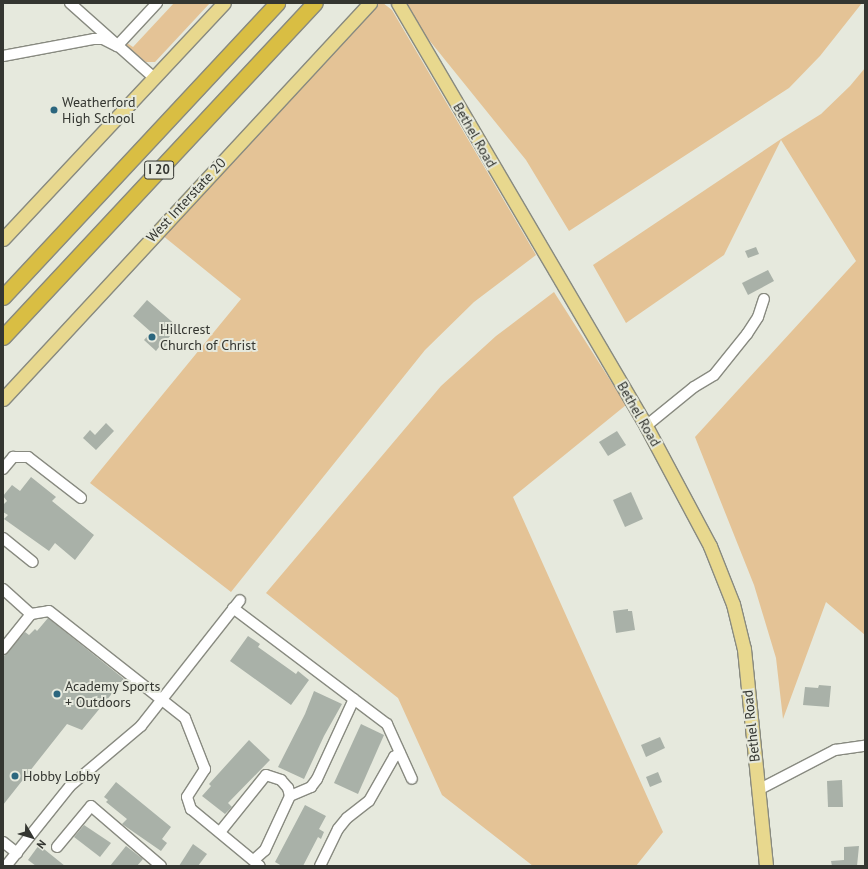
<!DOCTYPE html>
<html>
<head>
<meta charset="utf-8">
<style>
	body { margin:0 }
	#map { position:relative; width:868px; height:869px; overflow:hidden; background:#e6e9dd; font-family:"PT Sans",sans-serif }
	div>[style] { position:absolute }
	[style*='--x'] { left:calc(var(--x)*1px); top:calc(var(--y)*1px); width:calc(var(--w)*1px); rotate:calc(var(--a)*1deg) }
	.green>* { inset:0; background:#e4c396 }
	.building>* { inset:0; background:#a9b1a8 }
	.roads { filter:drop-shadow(1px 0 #888a80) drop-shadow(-1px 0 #888a80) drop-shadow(0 1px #888a80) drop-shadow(0 -1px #888a80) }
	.minor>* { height:10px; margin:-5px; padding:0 5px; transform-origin:5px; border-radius:5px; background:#fff }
	.major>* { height:13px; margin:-6.5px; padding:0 6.5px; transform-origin:6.5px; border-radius:6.5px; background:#e8d88e }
	.highway>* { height:15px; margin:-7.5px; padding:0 7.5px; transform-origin:7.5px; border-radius:7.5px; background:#d9be43 }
	.dots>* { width:11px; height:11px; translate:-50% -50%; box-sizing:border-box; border:2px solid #e6e9dd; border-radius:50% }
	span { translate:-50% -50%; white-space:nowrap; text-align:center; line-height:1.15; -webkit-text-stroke:4px #e6e9dd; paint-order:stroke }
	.shield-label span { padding:1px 3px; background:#e6e9dd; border:1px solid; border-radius:3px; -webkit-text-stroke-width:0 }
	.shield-label { font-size:13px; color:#343631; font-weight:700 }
	.poi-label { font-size:14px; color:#343631 }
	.left { translate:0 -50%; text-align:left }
	.street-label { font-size:14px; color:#343631 }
	.frame { position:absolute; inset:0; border:4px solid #343631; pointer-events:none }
	.north { position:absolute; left:12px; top:817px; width:40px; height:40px; -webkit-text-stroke:3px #e6e9dd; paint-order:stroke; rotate:128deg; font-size:11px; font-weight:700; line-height:16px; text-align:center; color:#343631 }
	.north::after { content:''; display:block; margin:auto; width:14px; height:18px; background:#343631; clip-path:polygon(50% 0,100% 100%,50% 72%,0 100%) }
</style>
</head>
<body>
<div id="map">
	<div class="green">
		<div style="clip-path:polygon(174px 3px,210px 3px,155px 62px,146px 62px,125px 45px,127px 43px,133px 47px)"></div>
		<div style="clip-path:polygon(383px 3px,392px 10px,536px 255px,474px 302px,425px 350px,231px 592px,90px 483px,241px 299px,162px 235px,378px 4px)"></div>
		<div style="clip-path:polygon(406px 3px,862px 3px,820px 56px,789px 88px,569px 231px,526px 160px,425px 35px)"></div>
		<div style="clip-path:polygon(865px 68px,865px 635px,826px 602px,783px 719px,776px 658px,754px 585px,695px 437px,856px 261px,781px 140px,724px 255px,626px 323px,593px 265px,781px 139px,821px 114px,850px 86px)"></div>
		<div style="clip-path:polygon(554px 292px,626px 405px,513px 497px,663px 832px,636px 866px,533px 866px,442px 795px,398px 698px,266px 593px,441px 386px,496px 336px)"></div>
	</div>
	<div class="building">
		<div style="clip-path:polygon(756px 247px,759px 254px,748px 258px,745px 251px)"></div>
		<div style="clip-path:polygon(768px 270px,774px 281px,748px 295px,742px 283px)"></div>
		<div style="clip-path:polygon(147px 300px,178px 327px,165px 342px,167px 344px,163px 350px,159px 347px,156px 351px,144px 340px,151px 332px,133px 316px)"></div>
		<div style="clip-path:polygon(106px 423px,114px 431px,96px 450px,83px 438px,90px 430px,95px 435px)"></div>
		<div style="clip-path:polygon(617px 431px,626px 445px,608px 456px,599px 442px)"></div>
		<div style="clip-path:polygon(31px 477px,56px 497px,52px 501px,94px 535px,75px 560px,55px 543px,49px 551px,4px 519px,8px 515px,3px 512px,3px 505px,7px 501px,3px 496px,12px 485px,20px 491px)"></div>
		<div style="clip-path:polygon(631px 492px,643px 519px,625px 527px,613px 500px)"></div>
		<div style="clip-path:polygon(628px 609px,628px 611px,632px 611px,635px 630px,616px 633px,613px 611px)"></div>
		<div style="clip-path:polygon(48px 618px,124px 679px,82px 730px,67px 724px,3px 805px,3px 657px,25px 632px,29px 635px,35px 629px,37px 631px)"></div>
		<div style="clip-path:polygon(248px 636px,260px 644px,258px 647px,296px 674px,298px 671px,309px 680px,291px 705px,230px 661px)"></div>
		<div style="clip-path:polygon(819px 685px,831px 686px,829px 707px,803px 705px,805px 687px,818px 688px)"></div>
		<div style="clip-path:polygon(314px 691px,342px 704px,324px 736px,304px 779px,278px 767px,305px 714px)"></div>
		<div style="clip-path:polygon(361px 724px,384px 735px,358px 794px,334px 783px)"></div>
		<div style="clip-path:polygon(660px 737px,665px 748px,646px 757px,641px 745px)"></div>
		<div style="clip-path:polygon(249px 740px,270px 760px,228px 803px,232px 807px,225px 814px,202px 796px,211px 786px,209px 784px)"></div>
		<div style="clip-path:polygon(658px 772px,662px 782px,650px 787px,646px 777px)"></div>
		<div style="clip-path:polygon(842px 780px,843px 807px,828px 807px,827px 781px)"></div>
		<div style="clip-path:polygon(116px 782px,171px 827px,162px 839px,167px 843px,161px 851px,122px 824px,127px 819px,106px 802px,108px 800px,104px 797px)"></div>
		<div style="clip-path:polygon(305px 805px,326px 816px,319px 829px,324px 832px,321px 839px,318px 837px,303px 866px,282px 866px,275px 862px)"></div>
		<div style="clip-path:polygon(84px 825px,111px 843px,100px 857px,74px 837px)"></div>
		<div style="clip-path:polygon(193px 844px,207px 854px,198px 866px,179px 866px)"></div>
		<div style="clip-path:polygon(39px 845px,65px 866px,36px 866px,28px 860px)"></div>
		<div style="clip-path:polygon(126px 846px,143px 859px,137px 866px,110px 866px)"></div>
		<div style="clip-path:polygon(859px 846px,857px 866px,832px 866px,831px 861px,844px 860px,844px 847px)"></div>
	</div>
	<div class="roads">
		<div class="minor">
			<div style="--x:70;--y:3;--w:111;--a:41.7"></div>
			<div style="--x:3;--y:56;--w:93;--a:-10.6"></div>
			<div style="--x:94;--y:39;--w:9;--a:0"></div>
			<div style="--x:103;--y:39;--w:16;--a:27"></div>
			<div style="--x:117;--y:46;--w:59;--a:-47.1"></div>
			<div style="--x:646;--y:426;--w:62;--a:-39.1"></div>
			<div style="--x:694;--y:387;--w:23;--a:-31"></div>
			<div style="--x:714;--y:375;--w:53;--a:-51.2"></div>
			<div style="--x:747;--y:334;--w:20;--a:-57"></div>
			<div style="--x:758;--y:317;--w:19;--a:-72"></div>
			<div style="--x:3;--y:469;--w:16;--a:-50"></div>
			<div style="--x:13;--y:457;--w:15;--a:0"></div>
			<div style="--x:28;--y:457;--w:67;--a:37.7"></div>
			<div style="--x:3;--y:538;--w:38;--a:39"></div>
			<div style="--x:3;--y:589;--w:38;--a:42"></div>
			<div style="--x:233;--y:608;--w:193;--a:37"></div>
			<div style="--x:387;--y:724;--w:60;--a:65.6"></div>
			<div style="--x:3;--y:649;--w:45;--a:-51.3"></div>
			<div style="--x:31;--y:614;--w:18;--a:-9"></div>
			<div style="--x:49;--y:611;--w:173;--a:38.2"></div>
			<div style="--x:185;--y:718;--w:55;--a:68.6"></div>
			<div style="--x:205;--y:769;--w:33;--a:123"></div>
			<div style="--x:187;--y:797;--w:13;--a:72"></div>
			<div style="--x:191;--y:809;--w:89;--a:39.6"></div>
			<div style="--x:758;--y:790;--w:87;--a:-27.5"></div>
			<div style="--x:835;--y:750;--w:30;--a:-8"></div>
			<div style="--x:290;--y:796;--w:23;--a:-23"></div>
			<div style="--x:311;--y:787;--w:10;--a:-53"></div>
			<div style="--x:317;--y:779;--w:88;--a:-65.2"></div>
			<div style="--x:220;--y:832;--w:73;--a:-51.1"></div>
			<div style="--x:266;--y:775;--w:16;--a:18"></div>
			<div style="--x:281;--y:780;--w:11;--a:49"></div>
			<div style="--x:288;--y:788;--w:8;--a:76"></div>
			<div style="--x:290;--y:796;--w:60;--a:114.8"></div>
			<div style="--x:265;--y:850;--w:15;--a:138"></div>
			<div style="--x:3;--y:842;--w:18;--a:38"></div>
			<div style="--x:57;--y:847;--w:53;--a:-50.3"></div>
			<div style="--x:91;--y:806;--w:92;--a:40.6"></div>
			<div style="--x:6;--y:866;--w:102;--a:-51.3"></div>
			<div style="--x:70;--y:786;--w:93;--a:-40.2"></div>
			<div style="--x:141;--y:726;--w:160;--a:-51.8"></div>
			<div style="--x:320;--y:866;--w:41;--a:-64.1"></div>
			<div style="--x:338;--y:829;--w:14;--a:-51"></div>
			<div style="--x:347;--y:818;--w:28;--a:-38"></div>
			<div style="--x:369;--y:801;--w:51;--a:-60.4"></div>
			<div style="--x:394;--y:757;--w:7;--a:-34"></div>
		</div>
		<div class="major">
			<div style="--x:398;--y:3;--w:490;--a:59.6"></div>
			<div style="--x:646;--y:426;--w:136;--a:61.9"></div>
			<div style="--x:710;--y:546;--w:62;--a:68.4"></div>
			<div style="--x:733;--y:604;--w:46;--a:76.3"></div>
			<div style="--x:744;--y:649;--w:218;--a:84.2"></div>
			<div style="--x:3;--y:239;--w:323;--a:-46.9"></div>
			<div style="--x:3;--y:399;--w:540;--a:-47.18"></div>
		</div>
		<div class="highway">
			<div style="--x:3;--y:297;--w:402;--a:-47"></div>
			<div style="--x:3;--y:337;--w:457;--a:-47"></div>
		</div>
	</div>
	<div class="dots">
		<div style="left:54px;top:110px;background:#2b667e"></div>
		<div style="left:152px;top:337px;background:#2b667e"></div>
		<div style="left:57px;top:694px;background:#2b667e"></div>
		<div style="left:15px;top:776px;background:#2b667e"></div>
	</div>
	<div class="shield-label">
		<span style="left:159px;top:170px">I 20</span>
	</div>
	<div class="poi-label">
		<span class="left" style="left:62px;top:110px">Weatherford<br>High School</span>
		<span class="left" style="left:160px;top:337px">Hillcrest<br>Church of Christ</span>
		<span class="left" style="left:65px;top:694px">Academy Sports<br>+ Outdoors</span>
		<span class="left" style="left:23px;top:776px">Hobby Lobby</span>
	</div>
	<div class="street-label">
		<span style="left:475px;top:135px;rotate:60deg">Bethel Road</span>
		<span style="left:186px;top:200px;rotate:-47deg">West Interstate 20</span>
		<span style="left:639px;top:414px;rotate:60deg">Bethel Road</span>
		<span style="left:751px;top:726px;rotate:-96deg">Bethel Road</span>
	</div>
	<div class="frame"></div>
	<div class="north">N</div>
</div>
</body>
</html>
